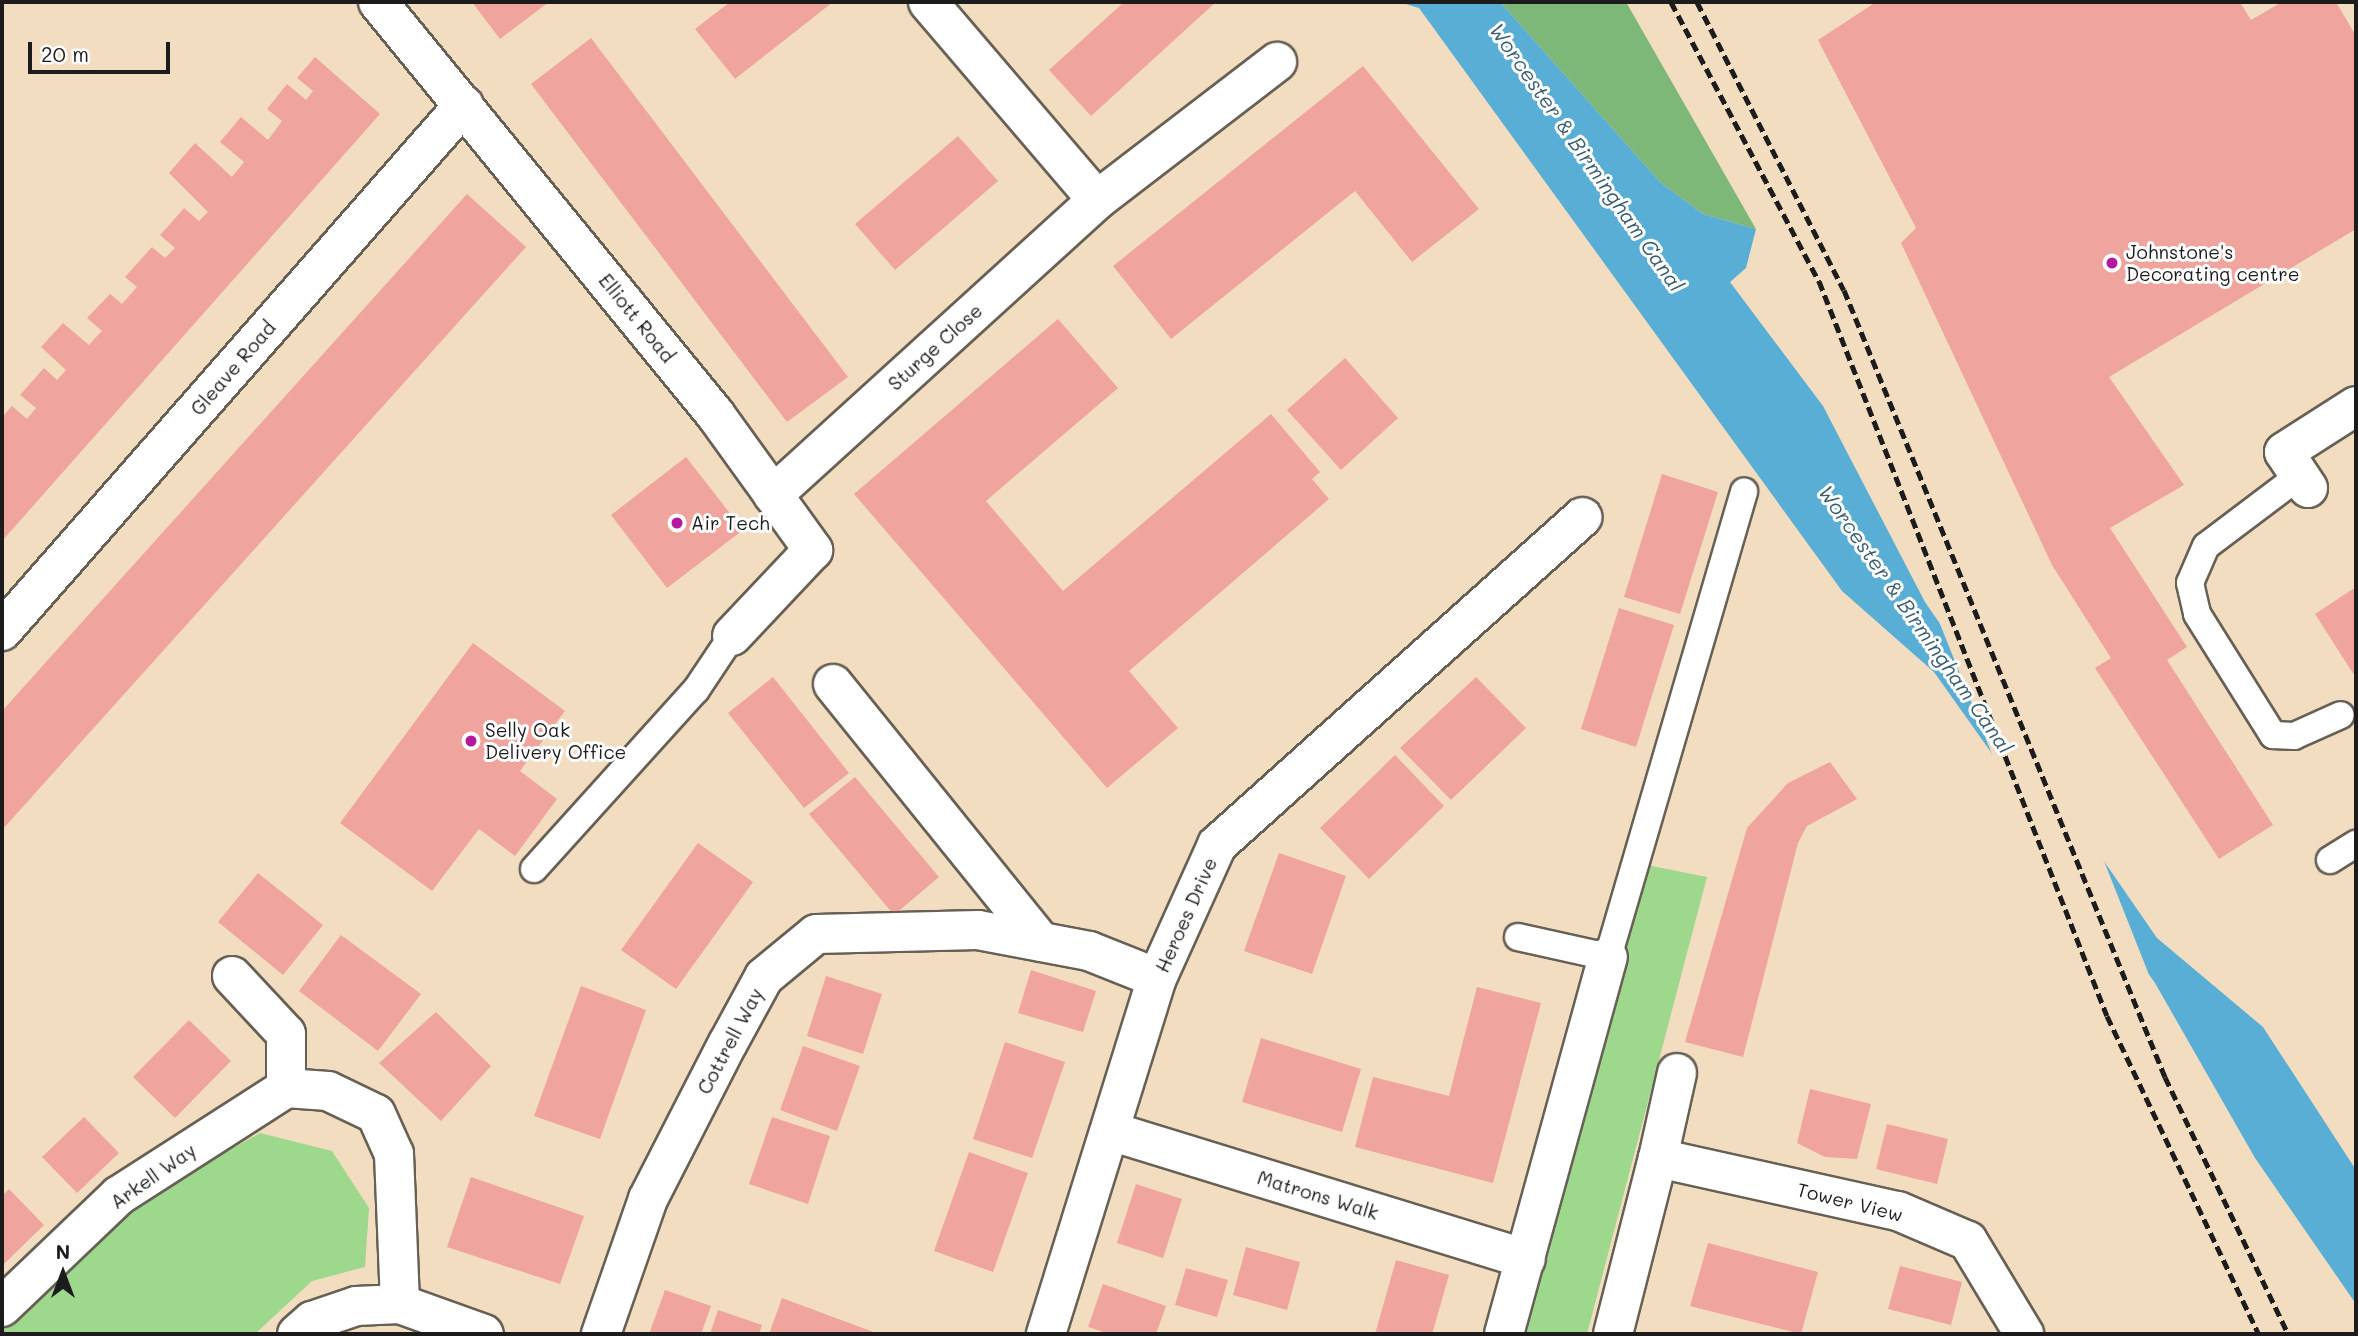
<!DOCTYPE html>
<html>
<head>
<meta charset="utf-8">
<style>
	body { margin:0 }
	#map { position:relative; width:2358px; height:1336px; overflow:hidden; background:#f3ddc0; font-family:Mali,sans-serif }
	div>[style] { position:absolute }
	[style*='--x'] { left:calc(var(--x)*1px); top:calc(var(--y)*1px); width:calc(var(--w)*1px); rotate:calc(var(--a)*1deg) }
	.green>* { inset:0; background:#9dd88c }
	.forest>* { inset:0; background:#7eb878 }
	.water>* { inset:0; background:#59aed5 }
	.pier>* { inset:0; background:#f3ddc0 }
	.building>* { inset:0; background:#f0a49e }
	.roads { filter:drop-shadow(2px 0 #676055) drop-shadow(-2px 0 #676055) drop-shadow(0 2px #676055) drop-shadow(0 -2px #676055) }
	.service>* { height:26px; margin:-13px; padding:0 13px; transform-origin:13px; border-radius:13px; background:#fff }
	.minor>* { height:38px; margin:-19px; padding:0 19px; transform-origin:19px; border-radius:19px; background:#fff }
	.rail>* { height:5px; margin-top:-2.5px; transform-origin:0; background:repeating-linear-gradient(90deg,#1c1c1c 0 10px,transparent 0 15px) }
	.dots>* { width:19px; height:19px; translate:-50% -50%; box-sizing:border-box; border:4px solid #fff; border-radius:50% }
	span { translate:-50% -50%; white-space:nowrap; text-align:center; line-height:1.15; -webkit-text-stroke:6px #fff; paint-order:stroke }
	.poi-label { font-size:19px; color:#1c1c1c }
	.left { translate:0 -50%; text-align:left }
	.street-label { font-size:19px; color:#1c1c1c }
	.water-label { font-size:21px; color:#375e6f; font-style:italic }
	.frame { position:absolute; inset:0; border:4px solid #1c1c1c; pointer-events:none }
	.north { position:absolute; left:28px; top:1238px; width:70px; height:70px; -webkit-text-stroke:5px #fff; paint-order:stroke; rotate:0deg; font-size:19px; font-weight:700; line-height:28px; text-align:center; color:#1c1c1c }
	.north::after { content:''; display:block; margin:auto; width:24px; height:32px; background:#1c1c1c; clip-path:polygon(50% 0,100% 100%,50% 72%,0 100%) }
	.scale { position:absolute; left:28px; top:42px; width:142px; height:32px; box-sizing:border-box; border:4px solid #1c1c1c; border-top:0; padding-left:9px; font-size:21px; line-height:24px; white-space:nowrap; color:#1c1c1c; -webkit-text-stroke:5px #fff; paint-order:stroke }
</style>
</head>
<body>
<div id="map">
	<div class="green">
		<div style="clip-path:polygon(1647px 865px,1707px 877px,1587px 1334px,1519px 1334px)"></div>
		<div style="clip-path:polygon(260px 1133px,332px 1151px,369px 1208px,365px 1267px,312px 1281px,255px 1334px,2px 1334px,2px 1325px,163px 1186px)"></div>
	</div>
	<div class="forest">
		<div style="clip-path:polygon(1500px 2px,1626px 2px,1756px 229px,1703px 214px,1660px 182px)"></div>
	</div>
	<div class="water">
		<div style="clip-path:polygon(1399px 2px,1500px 2px,1660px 182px,1703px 214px,1756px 229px,1746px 268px,1730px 282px,1823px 406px,1925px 602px,2157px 938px,2263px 1027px,2356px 1170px,2356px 1304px,2255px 1158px,2155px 983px,1934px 672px,1842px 591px,1419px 8px)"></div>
	</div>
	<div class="pier">
		<div style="clip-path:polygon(1934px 609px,2104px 861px,2153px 985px,1998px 769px)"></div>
	</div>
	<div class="building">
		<div style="clip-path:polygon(472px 2px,549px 2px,500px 39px)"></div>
		<div style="clip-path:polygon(730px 2px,833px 2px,735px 79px,695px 29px)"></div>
		<div style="clip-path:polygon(1124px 2px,1216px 2px,1091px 116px,1049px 70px)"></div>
		<div style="clip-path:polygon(1876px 2px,2240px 2px,2251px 20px,2282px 2px,2336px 2px,2356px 36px,2356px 229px,2109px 377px,2184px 485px,2110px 528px,2187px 647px,2167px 660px,2273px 825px,2219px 859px,2095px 668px,2111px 658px,2052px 565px,1901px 243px,1916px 228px,1818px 40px)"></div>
		<div style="clip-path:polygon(591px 38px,848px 377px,787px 422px,531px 84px)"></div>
		<div style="clip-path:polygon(315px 57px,380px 114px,2px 541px,2px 417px,12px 406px,27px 419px,36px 408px,20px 395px,44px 368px,57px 380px,66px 370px,41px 347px,63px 323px,89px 345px,95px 338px,102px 331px,87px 318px,110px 294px,122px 304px,129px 296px,137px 287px,125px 277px,152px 247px,165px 258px,175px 248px,160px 235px,171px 223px,184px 208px,199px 221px,208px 212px,169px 173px,195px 143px,232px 177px,244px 162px,220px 142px,241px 117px,268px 140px,282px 121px,267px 109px,287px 84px,306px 100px,313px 91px,297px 78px)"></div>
		<div style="clip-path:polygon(1363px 66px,1479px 209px,1412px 262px,1355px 191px,1171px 339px,1113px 266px)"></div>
		<div style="clip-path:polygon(958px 136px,998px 181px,895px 270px,855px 224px)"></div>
		<div style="clip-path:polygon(467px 194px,526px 247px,2px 830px,2px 711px)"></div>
		<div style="clip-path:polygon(1058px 319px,1118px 388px,986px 501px,1063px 591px,1271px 414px,1320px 472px,1312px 479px,1329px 499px,1129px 671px,1178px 728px,1107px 788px,854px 494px)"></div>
		<div style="clip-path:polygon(1345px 358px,1398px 418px,1341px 470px,1287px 410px)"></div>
		<div style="clip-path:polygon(686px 457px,743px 530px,667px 588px,611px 515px)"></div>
		<div style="clip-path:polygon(1662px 474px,1718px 492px,1680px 614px,1624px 597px)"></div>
		<div style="clip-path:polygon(2356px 587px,2356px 678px,2315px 614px)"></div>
		<div style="clip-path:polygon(1619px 608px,1674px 625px,1636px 747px,1581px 729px)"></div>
		<div style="clip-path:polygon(473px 643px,565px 711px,520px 771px,557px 799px,515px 856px,479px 829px,432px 891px,340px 823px)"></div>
		<div style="clip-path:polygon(773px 677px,849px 773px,804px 808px,728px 713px)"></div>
		<div style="clip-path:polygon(1476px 677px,1526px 728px,1451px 800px,1400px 748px)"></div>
		<div style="clip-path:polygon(1395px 755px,1444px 806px,1369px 879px,1320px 828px)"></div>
		<div style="clip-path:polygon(1830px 762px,1857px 799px,1807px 826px,1798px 843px,1743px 1057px,1685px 1042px,1747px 828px,1788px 783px)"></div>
		<div style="clip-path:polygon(855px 777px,939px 877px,894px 915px,809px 814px)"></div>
		<div style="clip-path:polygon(698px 843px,753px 882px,676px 989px,621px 950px)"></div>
		<div style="clip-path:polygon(1279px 853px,1346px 876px,1312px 974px,1244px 951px)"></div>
		<div style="clip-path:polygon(258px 873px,323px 925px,283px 975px,218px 922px)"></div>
		<div style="clip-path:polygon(341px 935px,421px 994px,378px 1051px,299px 991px)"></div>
		<div style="clip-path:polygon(1031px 970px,1096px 991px,1083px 1032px,1018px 1013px)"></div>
		<div style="clip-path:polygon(826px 976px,882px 994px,863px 1054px,807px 1036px)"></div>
		<div style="clip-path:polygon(581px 986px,646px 1010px,600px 1139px,534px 1116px)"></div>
		<div style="clip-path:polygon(1477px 987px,1541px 1003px,1493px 1183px,1355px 1147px,1373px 1077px,1449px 1096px)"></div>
		<div style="clip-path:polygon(436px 1012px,491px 1066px,441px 1121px,379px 1063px)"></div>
		<div style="clip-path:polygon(189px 1020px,231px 1061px,175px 1118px,133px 1077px)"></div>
		<div style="clip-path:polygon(1261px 1038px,1361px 1069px,1342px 1132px,1242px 1102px)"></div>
		<div style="clip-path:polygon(1005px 1042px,1065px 1062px,1032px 1158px,973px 1139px)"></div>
		<div style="clip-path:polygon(803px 1046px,860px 1066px,837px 1131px,780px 1110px)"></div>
		<div style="clip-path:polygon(1810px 1089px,1871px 1104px,1857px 1159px,1825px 1157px,1797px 1143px)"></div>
		<div style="clip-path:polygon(84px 1117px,119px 1153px,77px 1193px,42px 1157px)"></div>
		<div style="clip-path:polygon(772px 1117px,830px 1136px,808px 1204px,749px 1184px)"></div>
		<div style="clip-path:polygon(1887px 1124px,1948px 1139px,1937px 1184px,1876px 1169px)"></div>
		<div style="clip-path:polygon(969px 1152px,1028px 1173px,993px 1272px,934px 1251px)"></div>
		<div style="clip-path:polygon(471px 1177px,584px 1216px,560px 1284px,447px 1247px)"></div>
		<div style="clip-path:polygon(1136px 1184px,1182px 1199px,1163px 1258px,1117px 1243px)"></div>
		<div style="clip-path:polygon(9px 1189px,44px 1225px,3px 1265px,2px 1196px)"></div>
		<div style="clip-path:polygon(1708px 1243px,1818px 1272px,1801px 1334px,1690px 1306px)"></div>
		<div style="clip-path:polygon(1246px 1247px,1300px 1262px,1287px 1310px,1233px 1295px)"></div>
		<div style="clip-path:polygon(1396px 1260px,1449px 1275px,1432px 1334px,1375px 1334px)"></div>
		<div style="clip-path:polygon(1900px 1266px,1962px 1282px,1951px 1325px,1888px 1309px)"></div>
		<div style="clip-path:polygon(1186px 1268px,1228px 1280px,1217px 1317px,1175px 1305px)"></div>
		<div style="clip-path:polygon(1103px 1284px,1166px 1306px,1156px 1334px,1110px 1334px,1088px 1327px)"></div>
		<div style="clip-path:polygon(665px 1290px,711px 1306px,701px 1334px,649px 1334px)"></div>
		<div style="clip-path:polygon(782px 1298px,833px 1317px,879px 1334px,769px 1334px)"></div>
		<div style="clip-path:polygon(718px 1310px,762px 1325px,759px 1334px,710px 1334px)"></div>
	</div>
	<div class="roads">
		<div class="service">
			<div style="--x:2299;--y:476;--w:116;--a:143"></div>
			<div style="--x:2206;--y:546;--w:40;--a:113.4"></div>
			<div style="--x:2190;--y:583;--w:32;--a:77"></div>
			<div style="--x:2197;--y:614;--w:143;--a:57.9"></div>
			<div style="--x:2273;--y:735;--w:21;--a:3"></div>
			<div style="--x:2294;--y:736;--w:51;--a:-24.1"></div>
			<div style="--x:2330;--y:860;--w:31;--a:-32"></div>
			<div style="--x:534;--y:869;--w:241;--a:-47.9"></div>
			<div style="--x:696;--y:690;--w:65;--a:-56.3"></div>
			<div style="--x:1518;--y:937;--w:92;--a:12.5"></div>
			<div style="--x:1608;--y:957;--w:485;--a:-73.7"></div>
		</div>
		<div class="minor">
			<div style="--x:378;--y:2;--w:532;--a:50.72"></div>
			<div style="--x:715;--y:414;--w:168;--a:54.2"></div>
			<div style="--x:813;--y:550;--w:118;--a:133.3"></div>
			<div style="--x:928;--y:2;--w:260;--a:49.5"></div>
			<div style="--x:2308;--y:488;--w:43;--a:-123.7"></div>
			<div style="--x:2284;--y:452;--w:85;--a:-32.6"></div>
			<div style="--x:773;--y:495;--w:438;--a:-42.3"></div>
			<div style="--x:1097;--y:200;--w:227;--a:-37.5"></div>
			<div style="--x:2;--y:631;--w:700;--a:-48.71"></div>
			<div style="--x:833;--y:684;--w:331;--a:51.1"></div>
			<div style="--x:232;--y:976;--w:79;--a:47"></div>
			<div style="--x:286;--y:1034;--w:54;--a:90"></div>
			<div style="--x:1110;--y:1131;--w:435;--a:17.1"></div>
			<div style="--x:1658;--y:1158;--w:87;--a:-77.4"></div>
			<div style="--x:2;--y:1307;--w:161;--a:-43.7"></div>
			<div style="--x:118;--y:1196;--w:200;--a:-32.7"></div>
			<div style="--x:286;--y:1088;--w:42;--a:4.1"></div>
			<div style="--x:328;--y:1091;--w:53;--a:25.6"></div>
			<div style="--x:376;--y:1114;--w:44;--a:65.8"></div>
			<div style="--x:394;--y:1154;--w:150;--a:87.7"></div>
			<div style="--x:297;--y:1334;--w:20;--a:-41"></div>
			<div style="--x:312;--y:1321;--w:46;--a:-18.8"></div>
			<div style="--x:356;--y:1306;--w:44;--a:-2.6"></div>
			<div style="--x:400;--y:1304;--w:89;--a:19.7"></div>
			<div style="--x:601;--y:1334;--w:143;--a:-70.8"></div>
			<div style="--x:648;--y:1199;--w:175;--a:-62.9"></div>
			<div style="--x:728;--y:1043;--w:75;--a:-61.4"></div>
			<div style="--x:764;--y:977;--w:67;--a:-39.6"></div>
			<div style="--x:816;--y:934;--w:162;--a:-1.4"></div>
			<div style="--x:978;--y:930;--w:113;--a:10.7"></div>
			<div style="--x:1089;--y:951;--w:73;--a:21.7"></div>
			<div style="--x:1046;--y:1334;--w:373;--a:-72.7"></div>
			<div style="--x:1157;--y:978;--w:146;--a:-65.7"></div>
			<div style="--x:1217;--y:845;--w:491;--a:-41.9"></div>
			<div style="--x:1504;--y:1334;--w:391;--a:-74.6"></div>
			<div style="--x:1613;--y:1334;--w:182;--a:-75.7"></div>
			<div style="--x:1658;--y:1158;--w:246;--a:12.5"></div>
			<div style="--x:1898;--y:1211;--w:76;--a:23.2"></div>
			<div style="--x:1968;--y:1241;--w:109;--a:58.9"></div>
		</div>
	</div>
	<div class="rail">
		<div style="--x:1671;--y:2;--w:316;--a:62.1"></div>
		<div style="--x:1819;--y:281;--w:789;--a:68.6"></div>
		<div style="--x:2107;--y:1016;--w:352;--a:64.5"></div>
		<div style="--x:1697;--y:2;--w:323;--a:63"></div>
		<div style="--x:1844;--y:290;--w:850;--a:67.81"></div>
		<div style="--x:2165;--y:1077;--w:285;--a:64.4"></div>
	</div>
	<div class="dots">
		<div style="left:2112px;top:263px;background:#b5179e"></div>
		<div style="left:677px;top:523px;background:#b5179e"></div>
		<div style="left:471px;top:741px;background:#b5179e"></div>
	</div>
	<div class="poi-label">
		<span class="left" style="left:2126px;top:263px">Johnstone's<br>Decorating centre</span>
		<span class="left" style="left:691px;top:523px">Air Tech</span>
		<span class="left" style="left:485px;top:741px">Selly Oak<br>Delivery Office</span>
	</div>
	<div class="street-label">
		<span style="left:637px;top:318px;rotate:51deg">Elliott Road</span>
		<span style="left:935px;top:347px;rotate:-42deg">Sturge Close</span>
		<span style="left:233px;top:368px;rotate:-49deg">Gleave Road</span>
		<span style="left:1186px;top:915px;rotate:-66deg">Heroes Drive</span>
		<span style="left:730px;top:1041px;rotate:-62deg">Cottrell Way</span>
		<span style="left:153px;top:1176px;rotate:-35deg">Arkell Way</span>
		<span style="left:1318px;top:1195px;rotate:17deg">Matrons Walk</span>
		<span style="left:1850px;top:1202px;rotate:14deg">Tower View</span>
	</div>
	<div class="water-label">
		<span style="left:1587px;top:157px;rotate:55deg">Worcester &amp; Birmingham Canal</span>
		<span style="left:1916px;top:619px;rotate:55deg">Worcester &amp; Birmingham Canal</span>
	</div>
	<div class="frame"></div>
	<div class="north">N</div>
	<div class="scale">20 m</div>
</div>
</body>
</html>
